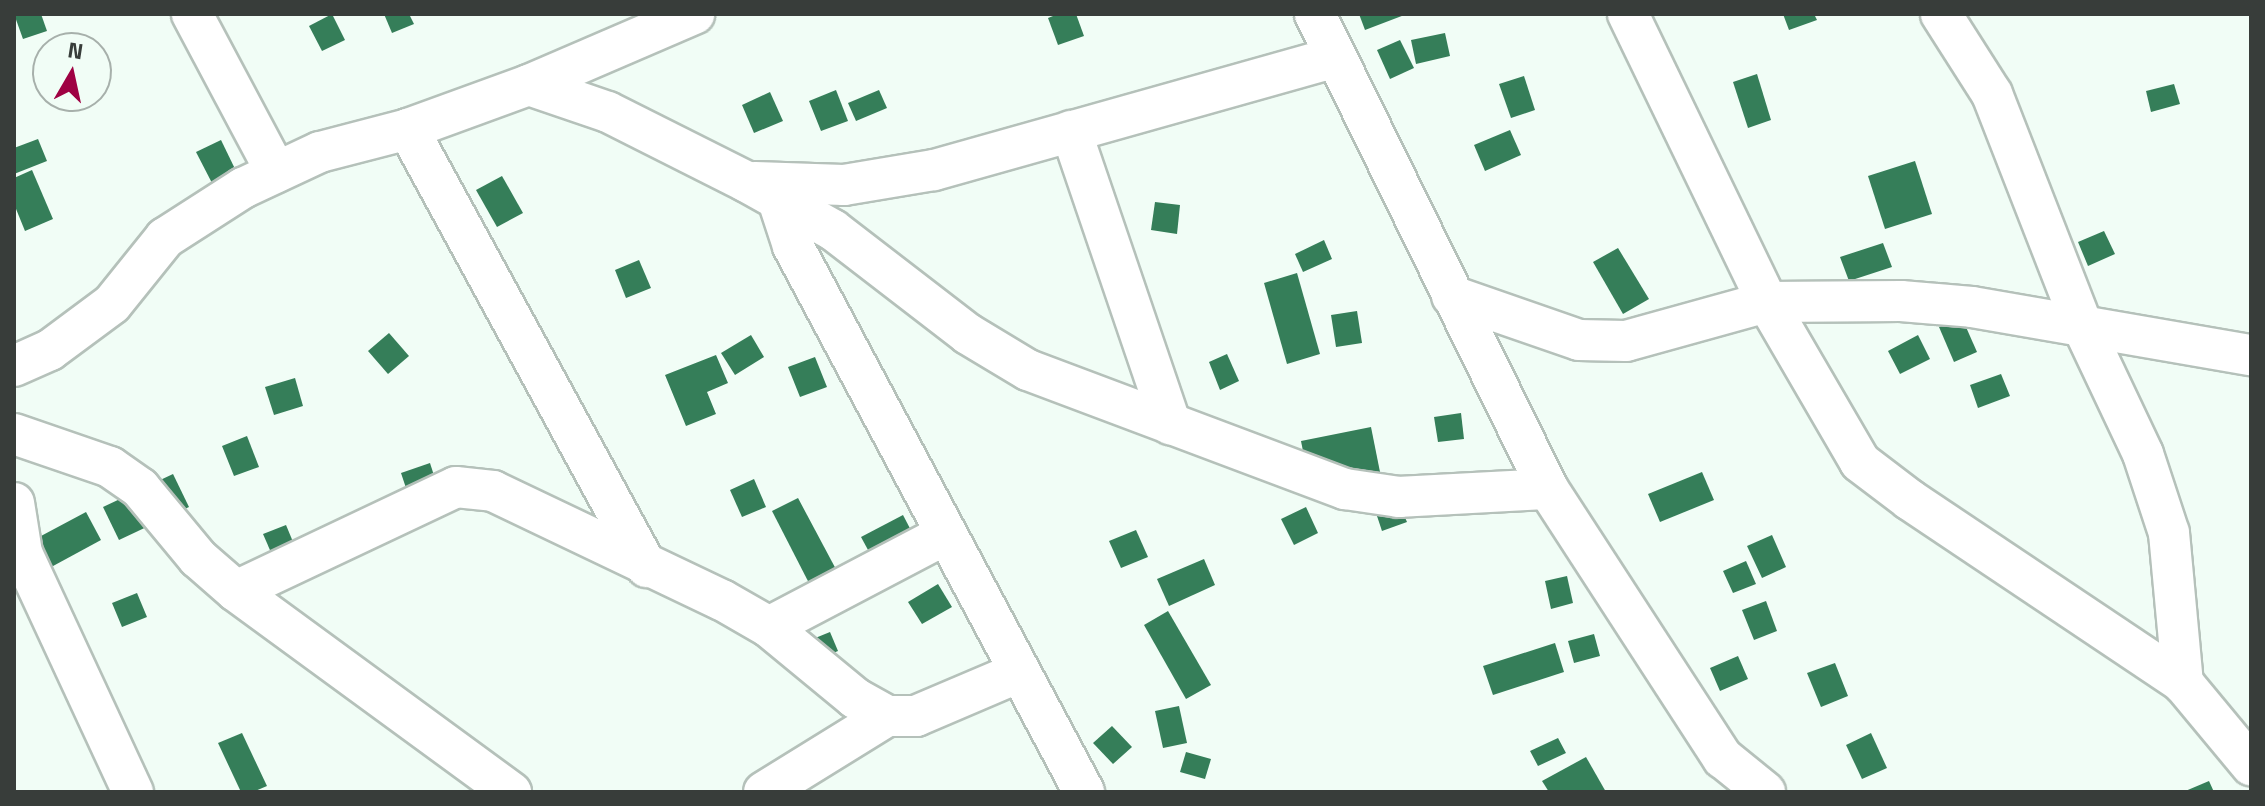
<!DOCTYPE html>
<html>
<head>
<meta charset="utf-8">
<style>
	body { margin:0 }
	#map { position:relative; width:2265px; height:806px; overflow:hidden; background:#f1fdf6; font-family:"Titillium Web",sans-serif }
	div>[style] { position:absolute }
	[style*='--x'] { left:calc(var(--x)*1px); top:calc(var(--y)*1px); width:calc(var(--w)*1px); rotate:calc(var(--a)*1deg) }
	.building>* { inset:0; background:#357e59 }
	.roads { filter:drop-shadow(2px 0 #b5c1ba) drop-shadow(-2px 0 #b5c1ba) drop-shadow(0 2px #b5c1ba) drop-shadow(0 -2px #b5c1ba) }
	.minor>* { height:40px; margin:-20px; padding:0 20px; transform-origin:20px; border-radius:20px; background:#fff }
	span { translate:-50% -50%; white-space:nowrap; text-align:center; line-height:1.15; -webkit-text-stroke:8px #f1fdf6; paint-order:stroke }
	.frame { position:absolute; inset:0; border:16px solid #383d3a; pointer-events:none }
	.north { position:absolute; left:32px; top:32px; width:80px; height:80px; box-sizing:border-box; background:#f1fdf6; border:2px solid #a7b0ab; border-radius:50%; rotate:9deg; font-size:22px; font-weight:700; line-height:32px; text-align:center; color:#383d3a }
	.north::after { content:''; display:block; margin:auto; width:28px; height:36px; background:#9f0143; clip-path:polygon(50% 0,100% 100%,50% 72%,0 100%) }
</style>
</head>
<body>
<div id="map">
	<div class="building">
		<div style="clip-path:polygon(14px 14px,41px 14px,47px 31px,23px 39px)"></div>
		<div style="clip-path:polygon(332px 14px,345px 40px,322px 51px,309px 26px)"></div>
		<div style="clip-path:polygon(384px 14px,409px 14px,414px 24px,392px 33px)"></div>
		<div style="clip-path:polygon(1058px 14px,1076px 14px,1084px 36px,1058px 45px,1048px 18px)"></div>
		<div style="clip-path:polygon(1359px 14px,1407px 14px,1365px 30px)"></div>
		<div style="clip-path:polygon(1783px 14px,1814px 14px,1817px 20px,1789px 30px)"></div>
		<div style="clip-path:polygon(1445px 33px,1450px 56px,1416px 64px,1411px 40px)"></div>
		<div style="clip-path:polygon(1400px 40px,1414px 68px,1390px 79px,1377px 50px)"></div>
		<div style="clip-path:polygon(1757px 74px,1771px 120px,1748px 128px,1733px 82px)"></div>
		<div style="clip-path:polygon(1524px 76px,1535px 110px,1511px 118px,1499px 84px)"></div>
		<div style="clip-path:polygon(2174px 84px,2180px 104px,2151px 112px,2146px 91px)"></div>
		<div style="clip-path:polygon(836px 90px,848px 121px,821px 131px,809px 101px)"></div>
		<div style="clip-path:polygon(879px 90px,887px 108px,856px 121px,848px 103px)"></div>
		<div style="clip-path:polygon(770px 92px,783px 121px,754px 133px,742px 105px)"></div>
		<div style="clip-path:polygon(1510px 130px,1521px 155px,1485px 171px,1474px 145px)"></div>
		<div style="clip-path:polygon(38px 139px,47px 161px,14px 174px,14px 148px)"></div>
		<div style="clip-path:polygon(221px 140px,237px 173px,213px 185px,196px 152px)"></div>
		<div style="clip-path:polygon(1915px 161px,1932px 214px,1885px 229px,1868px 176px)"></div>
		<div style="clip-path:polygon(32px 170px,53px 219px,25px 231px,14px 204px,14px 178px)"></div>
		<div style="clip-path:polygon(502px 176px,523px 213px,497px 227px,476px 190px)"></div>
		<div style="clip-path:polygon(1155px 202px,1180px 205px,1177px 234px,1151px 230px)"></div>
		<div style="clip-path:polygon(2104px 231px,2115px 254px,2088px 266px,2078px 242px)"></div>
		<div style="clip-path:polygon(1324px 240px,1332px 259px,1303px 272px,1295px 254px)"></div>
		<div style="clip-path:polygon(1883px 243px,1892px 267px,1849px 281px,1840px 257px)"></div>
		<div style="clip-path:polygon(1618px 248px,1649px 299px,1623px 314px,1593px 262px)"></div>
		<div style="clip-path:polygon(639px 260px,651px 288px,626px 298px,615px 270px)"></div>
		<div style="clip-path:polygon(1297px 273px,1320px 354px,1287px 364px,1264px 283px)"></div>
		<div style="clip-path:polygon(1357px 311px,1362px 343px,1336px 347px,1331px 315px)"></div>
		<div style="clip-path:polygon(1962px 318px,1977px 352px,1954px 362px,1939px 327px)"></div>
		<div style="clip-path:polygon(389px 333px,409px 356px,388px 374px,368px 351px)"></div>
		<div style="clip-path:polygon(751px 335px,764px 357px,735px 375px,721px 353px)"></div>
		<div style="clip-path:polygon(1918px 335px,1930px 359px,1900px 374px,1888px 351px)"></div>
		<div style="clip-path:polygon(1227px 354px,1239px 381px,1220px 390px,1209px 362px)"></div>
		<div style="clip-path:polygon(716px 355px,728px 383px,707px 392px,716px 414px,686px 426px,665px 375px)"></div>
		<div style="clip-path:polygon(815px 357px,827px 387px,800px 397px,788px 367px)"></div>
		<div style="clip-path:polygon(2001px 374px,2010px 396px,1978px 408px,1970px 385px)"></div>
		<div style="clip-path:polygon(295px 378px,303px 406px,274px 415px,265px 387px)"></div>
		<div style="clip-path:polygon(1461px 413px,1464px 439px,1438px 442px,1434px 417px)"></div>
		<div style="clip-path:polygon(1371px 427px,1380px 472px,1310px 487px,1301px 441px)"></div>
		<div style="clip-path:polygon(247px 436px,259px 467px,234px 476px,222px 446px)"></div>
		<div style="clip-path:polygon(430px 463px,438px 488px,409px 497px,401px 473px)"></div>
		<div style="clip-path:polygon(1702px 472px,1714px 500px,1660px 522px,1648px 494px)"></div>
		<div style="clip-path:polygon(173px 474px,189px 507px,119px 540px,103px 507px)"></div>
		<div style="clip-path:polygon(754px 479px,766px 507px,742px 517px,730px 490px)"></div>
		<div style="clip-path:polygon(798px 498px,838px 573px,811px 587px,772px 511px)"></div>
		<div style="clip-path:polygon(1397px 499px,1407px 522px,1382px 531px,1374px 507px)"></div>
		<div style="clip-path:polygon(1306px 507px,1318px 533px,1294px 545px,1281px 519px)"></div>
		<div style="clip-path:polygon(86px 512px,101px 540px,42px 572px,26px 544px)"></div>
		<div style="clip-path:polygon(903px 515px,916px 540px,874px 561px,861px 537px)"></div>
		<div style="clip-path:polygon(286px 525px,296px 549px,273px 557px,263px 534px)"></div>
		<div style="clip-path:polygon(1136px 530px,1148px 557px,1121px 568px,1109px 541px)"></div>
		<div style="clip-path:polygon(1772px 535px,1786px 567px,1762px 578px,1747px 546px)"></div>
		<div style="clip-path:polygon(1204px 559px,1215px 585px,1169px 606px,1157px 579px)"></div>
		<div style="clip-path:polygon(1746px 561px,1756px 584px,1733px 593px,1723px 571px)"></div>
		<div style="clip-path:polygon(1567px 576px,1573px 603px,1551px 609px,1545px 581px)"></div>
		<div style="clip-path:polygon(938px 584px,952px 607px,922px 624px,908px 602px)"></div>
		<div style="clip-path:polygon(137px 593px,147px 617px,122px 627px,112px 603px)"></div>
		<div style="clip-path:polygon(1766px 601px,1777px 631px,1754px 640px,1742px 610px)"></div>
		<div style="clip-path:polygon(1168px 611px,1211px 685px,1186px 699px,1144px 625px)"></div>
		<div style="clip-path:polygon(830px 632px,838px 651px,811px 662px,803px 643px)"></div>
		<div style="clip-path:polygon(1594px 634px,1600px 656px,1574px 663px,1568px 641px)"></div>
		<div style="clip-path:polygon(1555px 643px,1564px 672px,1493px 695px,1483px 666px)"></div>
		<div style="clip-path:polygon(1738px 656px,1748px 679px,1720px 691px,1710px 668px)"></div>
		<div style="clip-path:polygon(1835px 663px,1848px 696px,1821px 707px,1807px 673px)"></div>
		<div style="clip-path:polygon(1179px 706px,1187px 743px,1163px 748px,1155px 711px)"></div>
		<div style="clip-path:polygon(1112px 726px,1132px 747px,1113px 764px,1093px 743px)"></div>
		<div style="clip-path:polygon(242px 733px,267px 786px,253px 792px,241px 792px,218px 743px)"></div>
		<div style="clip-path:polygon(1871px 733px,1887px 768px,1862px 779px,1846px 745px)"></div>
		<div style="clip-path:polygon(1558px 738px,1566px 753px,1538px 766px,1530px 751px)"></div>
		<div style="clip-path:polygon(1186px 752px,1211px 759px,1205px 779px,1180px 772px)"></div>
		<div style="clip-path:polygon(1586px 757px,1606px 792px,1549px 792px,1542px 781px)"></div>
		<div style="clip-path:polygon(2209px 781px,2214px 792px,2183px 792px)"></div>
	</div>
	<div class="roads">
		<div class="minor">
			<div style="--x:192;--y:14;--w:179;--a:62"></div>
			<div style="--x:1315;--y:14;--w:529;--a:63.87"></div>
			<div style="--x:1548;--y:489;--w:321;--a:57"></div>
			<div style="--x:1723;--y:758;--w:54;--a:39"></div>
			<div style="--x:1628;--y:14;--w:320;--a:64.2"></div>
			<div style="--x:1767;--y:302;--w:185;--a:59.8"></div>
			<div style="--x:1860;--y:462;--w:63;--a:37.2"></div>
			<div style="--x:1910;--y:500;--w:329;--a:33.8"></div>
			<div style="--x:2183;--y:683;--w:107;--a:50.3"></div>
			<div style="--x:1941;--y:14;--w:95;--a:57.5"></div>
			<div style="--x:1992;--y:94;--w:250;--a:68.7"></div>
			<div style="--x:2083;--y:327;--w:140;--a:64.7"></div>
			<div style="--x:2143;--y:454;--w:83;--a:71.8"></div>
			<div style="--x:2169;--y:533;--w:151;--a:84.7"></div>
			<div style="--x:529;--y:85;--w:83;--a:18.9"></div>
			<div style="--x:608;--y:112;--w:156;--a:26.7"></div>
			<div style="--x:747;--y:182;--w:98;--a:29.2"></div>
			<div style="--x:833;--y:230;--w:170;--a:37.6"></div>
			<div style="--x:968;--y:334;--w:70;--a:31"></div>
			<div style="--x:1028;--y:370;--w:339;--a:20.6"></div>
			<div style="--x:1345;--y:489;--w:55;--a:8.4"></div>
			<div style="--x:1399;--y:497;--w:149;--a:-3.1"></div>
			<div style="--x:408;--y:129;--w:499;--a:61.4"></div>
			<div style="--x:1071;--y:131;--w:310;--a:71.2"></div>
			<div style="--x:755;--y:182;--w:89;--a:1.9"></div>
			<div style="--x:844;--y:185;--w:91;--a:-9.5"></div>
			<div style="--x:934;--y:170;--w:417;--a:-15.7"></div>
			<div style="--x:778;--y:200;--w:48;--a:71.9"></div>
			<div style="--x:793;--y:246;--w:619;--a:61.94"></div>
			<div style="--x:1452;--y:296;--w:134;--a:19.1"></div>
			<div style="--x:1579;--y:340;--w:47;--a:1.2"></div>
			<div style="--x:1626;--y:341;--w:146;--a:-15.5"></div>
			<div style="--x:1767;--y:302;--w:134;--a:-0.4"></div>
			<div style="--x:1901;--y:301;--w:71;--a:4.8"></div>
			<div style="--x:1972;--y:307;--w:283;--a:9.8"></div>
			<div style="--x:14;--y:366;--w:39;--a:-24"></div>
			<div style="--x:50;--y:350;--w:77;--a:-36.6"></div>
			<div style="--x:112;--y:304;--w:85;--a:-51.2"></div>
			<div style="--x:165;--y:238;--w:93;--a:-32.7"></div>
			<div style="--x:243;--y:188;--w:85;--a:-25.1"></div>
			<div style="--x:320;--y:152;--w:91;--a:-14.6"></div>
			<div style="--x:408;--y:129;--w:129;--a:-20"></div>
			<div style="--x:529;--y:85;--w:180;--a:-23.3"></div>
			<div style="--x:14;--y:434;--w:102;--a:19"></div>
			<div style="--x:110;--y:467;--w:37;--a:35"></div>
			<div style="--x:140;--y:488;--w:91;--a:50.4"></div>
			<div style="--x:198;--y:558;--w:50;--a:41"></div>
			<div style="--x:236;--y:591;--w:341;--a:36.2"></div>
			<div style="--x:14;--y:503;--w:51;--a:80.9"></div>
			<div style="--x:22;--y:553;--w:264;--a:65.1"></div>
			<div style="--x:236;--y:591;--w:243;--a:-25.3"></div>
			<div style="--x:456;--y:487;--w:37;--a:6"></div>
			<div style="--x:493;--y:491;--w:254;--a:25.5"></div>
			<div style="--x:722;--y:600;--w:54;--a:29.9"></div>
			<div style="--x:769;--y:627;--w:112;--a:39.5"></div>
			<div style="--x:855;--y:698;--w:37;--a:29"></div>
			<div style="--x:887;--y:716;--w:29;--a:0"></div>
			<div style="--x:916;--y:716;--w:112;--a:-23.1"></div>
			<div style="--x:769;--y:627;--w:200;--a:-27.7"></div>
			<div style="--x:764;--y:792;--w:145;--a:-31.7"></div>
		</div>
	</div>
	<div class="frame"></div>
	<div class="north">N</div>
</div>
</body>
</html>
